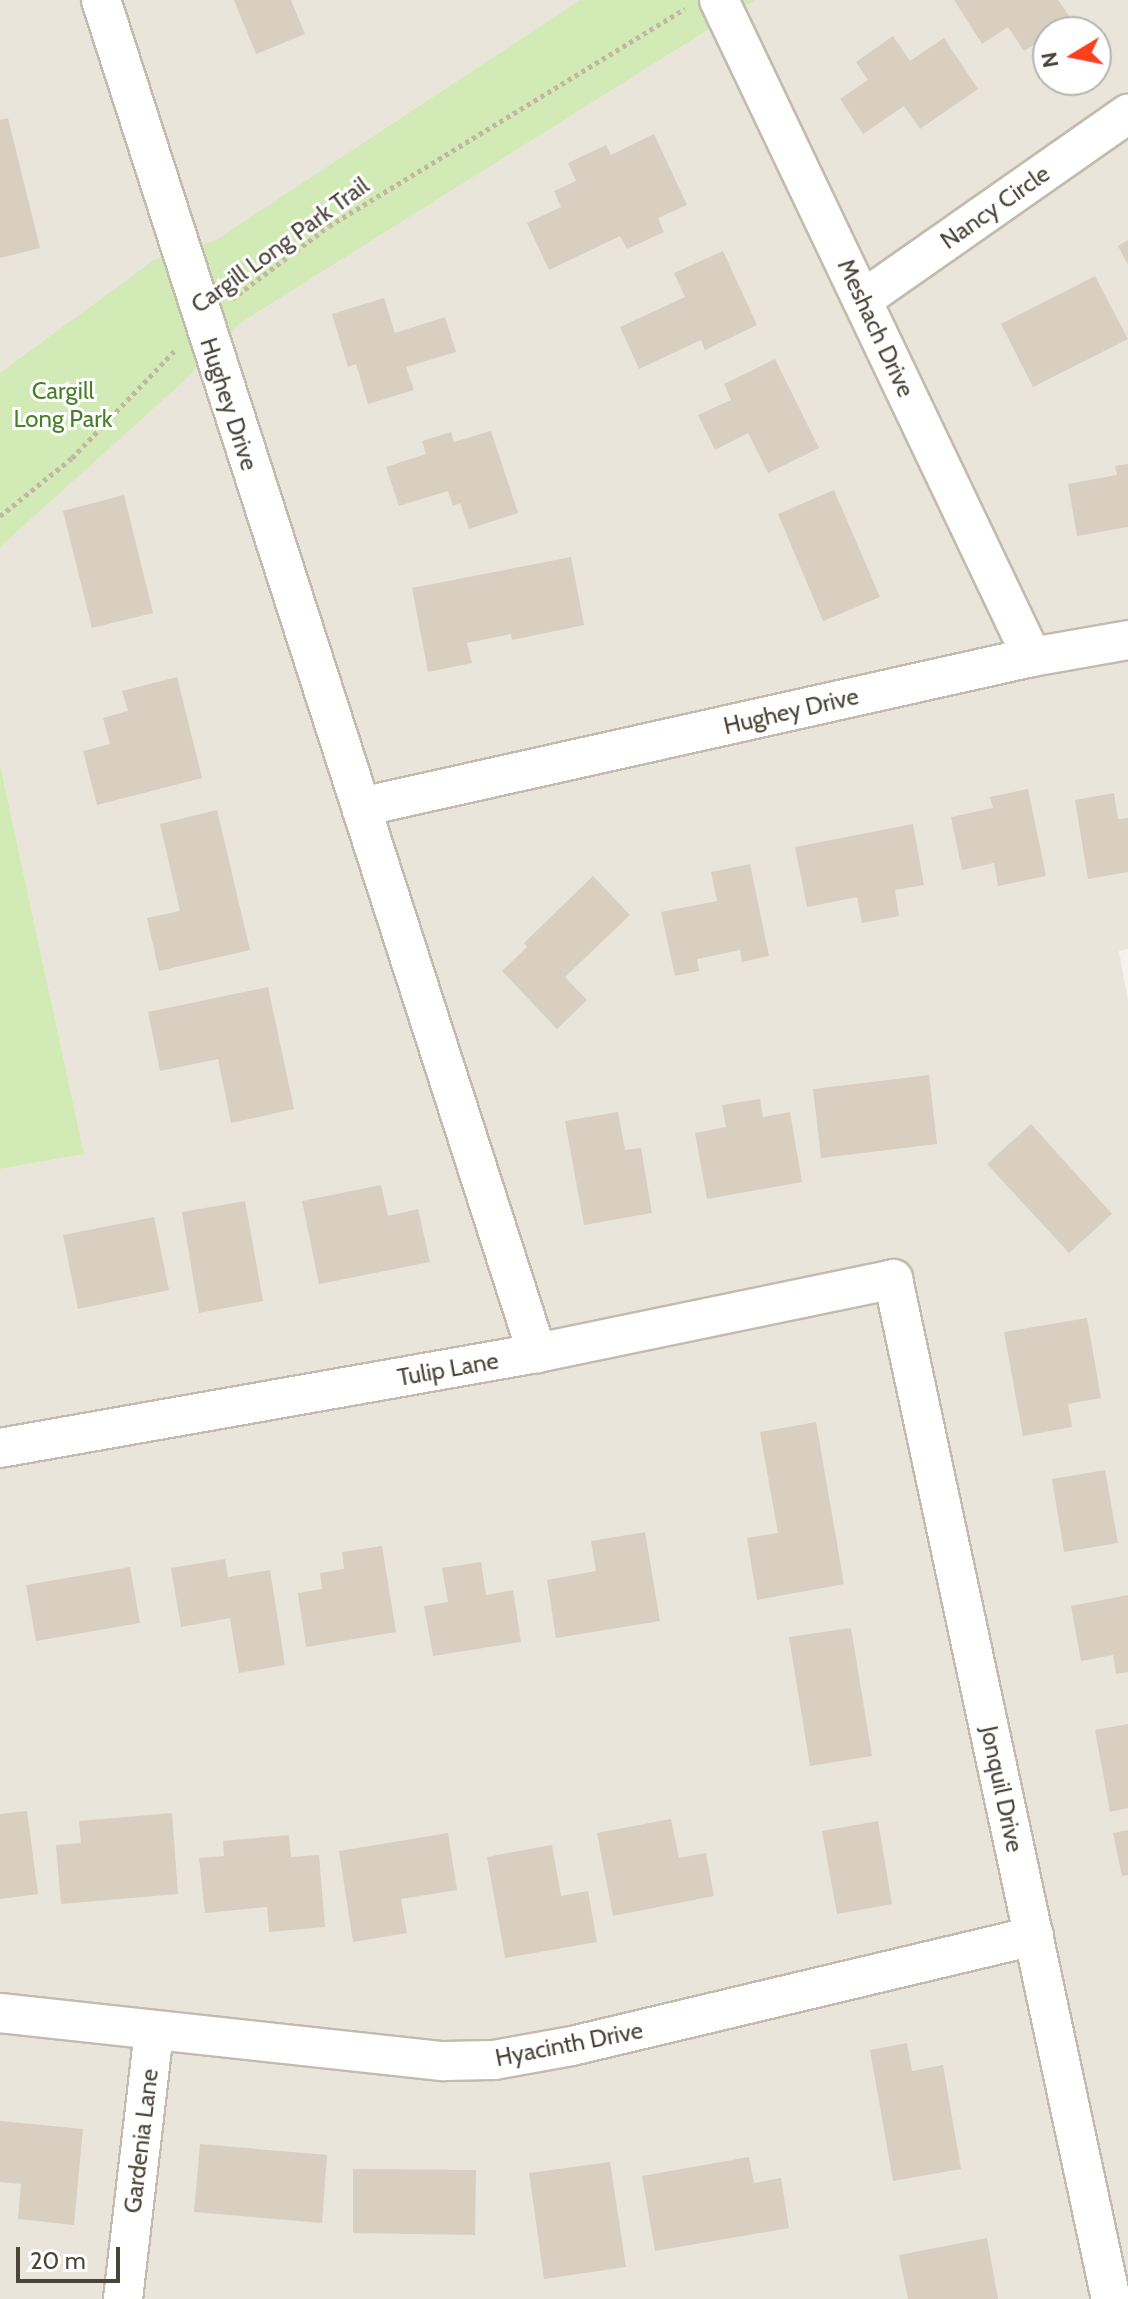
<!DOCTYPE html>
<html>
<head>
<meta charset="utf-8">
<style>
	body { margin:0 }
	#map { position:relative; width:1128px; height:2299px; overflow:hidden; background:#f6f3ec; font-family:Cabin,sans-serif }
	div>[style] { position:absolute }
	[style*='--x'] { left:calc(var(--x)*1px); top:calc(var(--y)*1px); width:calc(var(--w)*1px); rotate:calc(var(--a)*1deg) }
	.residential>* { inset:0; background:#eae5da }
	.green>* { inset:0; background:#d2eab5 }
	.building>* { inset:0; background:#d8cfc1 }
	.path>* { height:5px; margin-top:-2.5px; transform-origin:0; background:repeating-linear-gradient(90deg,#c4b79f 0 4px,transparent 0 8px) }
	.roads { filter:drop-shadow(2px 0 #c2bbae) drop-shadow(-2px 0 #c2bbae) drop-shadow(0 2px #c2bbae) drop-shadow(0 -2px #c2bbae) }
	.minor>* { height:38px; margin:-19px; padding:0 19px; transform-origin:19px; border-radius:19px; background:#fff }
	span { translate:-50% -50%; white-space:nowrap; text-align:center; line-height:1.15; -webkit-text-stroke:6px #fff; paint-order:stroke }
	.street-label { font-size:24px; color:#4b4439 }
	.park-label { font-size:24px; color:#4a7f2a }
	.north { position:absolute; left:1032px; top:16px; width:80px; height:80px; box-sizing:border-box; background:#fff; border:2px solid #b7b4b0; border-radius:50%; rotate:260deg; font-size:22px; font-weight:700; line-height:32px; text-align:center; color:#4b4439 }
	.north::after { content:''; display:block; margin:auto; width:28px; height:36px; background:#fc3f1d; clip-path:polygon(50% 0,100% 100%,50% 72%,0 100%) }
	.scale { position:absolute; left:16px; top:2247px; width:104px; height:36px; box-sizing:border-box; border:4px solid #4b4439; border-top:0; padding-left:10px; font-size:24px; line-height:28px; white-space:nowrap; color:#4b4439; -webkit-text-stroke:6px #fff; paint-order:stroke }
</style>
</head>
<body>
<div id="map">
	<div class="residential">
		<div style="clip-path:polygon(evenodd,0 0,1128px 0,1128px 949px,1119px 951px,1128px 1001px,1128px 2299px,0 2299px,0 1169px,84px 1154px,0 764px,0 0,1048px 32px,1096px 32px,1096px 80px,1048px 80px,1048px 32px)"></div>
	</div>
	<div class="green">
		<div style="clip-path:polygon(580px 0,755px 0,240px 323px,186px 379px,0 547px,0 373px,154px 260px,216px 240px)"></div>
		<div style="clip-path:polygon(0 764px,84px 1154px,0 1169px)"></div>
	</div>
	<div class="building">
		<div style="clip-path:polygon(234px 0,291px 0,305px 34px,256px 54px)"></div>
		<div style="clip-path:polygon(954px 0,1058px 0,1072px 20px,1048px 32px,1048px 36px,1024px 51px,1008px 27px,982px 44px)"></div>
		<div style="clip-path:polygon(893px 36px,910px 61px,944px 38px,978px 89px,920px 129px,904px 106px,863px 134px,840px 99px,868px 80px,856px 62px)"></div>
		<div style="clip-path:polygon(8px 118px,40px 248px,0 258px,0 120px)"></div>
		<div style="clip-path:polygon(654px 134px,687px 205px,658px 218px,664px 232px,627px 249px,620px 236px,549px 270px,527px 223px,561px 207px,554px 191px,576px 181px,568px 163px,606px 145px,611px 155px)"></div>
		<div style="clip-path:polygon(1128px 240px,1128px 265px,1118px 246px)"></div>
		<div style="clip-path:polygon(723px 251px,757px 325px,705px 350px,701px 340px,639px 369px,620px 327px,685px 297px,674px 273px)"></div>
		<div style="clip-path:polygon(1095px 276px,1128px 339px,1033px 387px,1001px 324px)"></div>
		<div style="clip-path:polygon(384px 298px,395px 333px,445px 317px,456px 352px,406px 367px,414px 390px,368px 404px,356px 364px,348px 367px,332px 314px)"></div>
		<div style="clip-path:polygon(775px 359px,819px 448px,768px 473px,748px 433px,715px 450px,698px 415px,731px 400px,724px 384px)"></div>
		<div style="clip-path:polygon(491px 431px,518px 513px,469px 529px,460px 503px,453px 506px,448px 491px,399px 506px,386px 467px,426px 454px,422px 441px,451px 432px,454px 442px)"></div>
		<div style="clip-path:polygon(1128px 464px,1128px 527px,1077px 536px,1068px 484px,1117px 475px,1115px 466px)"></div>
		<div style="clip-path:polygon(834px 490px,880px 597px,823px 621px,778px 514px)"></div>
		<div style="clip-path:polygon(124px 495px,153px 613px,92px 628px,63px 511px)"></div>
		<div style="clip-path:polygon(571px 557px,584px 625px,512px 640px,511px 634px,467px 643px,472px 663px,428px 672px,412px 588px)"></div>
		<div style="clip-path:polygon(177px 677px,202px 778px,97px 805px,83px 751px,110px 744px,103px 718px,128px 711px,122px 691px)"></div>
		<div style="clip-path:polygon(1028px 789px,1046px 876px,998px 886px,994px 863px,962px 870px,951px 817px,993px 808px,990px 797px)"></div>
		<div style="clip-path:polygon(1114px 793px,1118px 819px,1128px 818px,1128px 872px,1088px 879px,1075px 800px)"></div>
		<div style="clip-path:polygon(217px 810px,250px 950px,159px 971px,147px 918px,180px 911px,160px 824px)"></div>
		<div style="clip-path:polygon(913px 824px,924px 885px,895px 890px,899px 916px,862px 923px,857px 897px,807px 907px,795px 847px)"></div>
		<div style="clip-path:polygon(750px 864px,769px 956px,742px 962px,740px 950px,697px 959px,699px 971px,675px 976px,661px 912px,717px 901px,711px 872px)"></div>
		<div style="clip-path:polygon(593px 876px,630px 915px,565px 977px,587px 1000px,557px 1029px,502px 971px,527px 947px,524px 943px)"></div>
		<div style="clip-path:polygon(268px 987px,294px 1109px,231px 1123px,218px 1059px,160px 1071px,148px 1012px)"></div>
		<div style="clip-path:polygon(929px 1075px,937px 1144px,821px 1158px,813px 1089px)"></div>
		<div style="clip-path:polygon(760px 1099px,763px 1117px,790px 1112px,802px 1182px,707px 1199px,695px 1133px,726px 1127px,722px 1105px)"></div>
		<div style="clip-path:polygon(618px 1112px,625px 1150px,641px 1148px,652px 1213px,584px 1225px,565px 1121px)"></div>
		<div style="clip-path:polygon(1031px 1124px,1112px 1214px,1069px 1253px,987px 1164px)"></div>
		<div style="clip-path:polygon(381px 1185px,388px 1216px,418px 1209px,430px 1262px,319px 1284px,302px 1201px)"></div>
		<div style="clip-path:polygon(245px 1201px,263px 1301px,199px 1313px,182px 1212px)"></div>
		<div style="clip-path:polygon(154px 1217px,169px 1290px,78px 1309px,63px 1235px)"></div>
		<div style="clip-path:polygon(1087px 1318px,1101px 1398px,1068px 1404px,1072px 1427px,1023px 1436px,1004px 1332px)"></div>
		<div style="clip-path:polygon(816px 1422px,844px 1584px,757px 1600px,747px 1538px,778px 1533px,760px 1432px)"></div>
		<div style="clip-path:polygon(1105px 1470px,1118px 1543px,1064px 1552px,1052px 1479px)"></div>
		<div style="clip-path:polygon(645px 1532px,660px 1621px,556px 1638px,547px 1580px,596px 1571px,591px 1541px)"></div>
		<div style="clip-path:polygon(382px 1546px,396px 1632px,306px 1647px,298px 1593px,322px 1589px,320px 1573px,344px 1569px,342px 1552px)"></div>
		<div style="clip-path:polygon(225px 1559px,228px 1577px,270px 1570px,285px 1665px,239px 1673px,230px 1618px,181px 1627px,171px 1568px)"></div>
		<div style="clip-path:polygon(481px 1562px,486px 1595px,513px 1590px,521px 1642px,433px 1656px,424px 1606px,448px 1602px,442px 1568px)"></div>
		<div style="clip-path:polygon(130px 1567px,140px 1623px,36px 1641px,26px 1585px)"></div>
		<div style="clip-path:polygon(1128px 1595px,1128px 1672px,1116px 1674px,1113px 1655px,1081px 1661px,1071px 1606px)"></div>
		<div style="clip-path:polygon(851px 1628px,872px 1756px,810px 1766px,789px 1637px)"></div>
		<div style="clip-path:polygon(1128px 1724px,1128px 1808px,1110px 1812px,1095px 1730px)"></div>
		<div style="clip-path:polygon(27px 1811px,38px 1894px,0 1899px,0 1814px)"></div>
		<div style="clip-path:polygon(172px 1813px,178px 1894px,61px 1904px,56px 1845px,81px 1843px,79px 1821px)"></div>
		<div style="clip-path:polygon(671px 1819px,679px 1858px,706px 1853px,714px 1896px,613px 1916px,597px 1833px)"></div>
		<div style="clip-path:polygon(878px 1821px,892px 1904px,837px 1914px,822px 1831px)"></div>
		<div style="clip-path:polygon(1128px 1830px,1128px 1875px,1122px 1876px,1113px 1833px)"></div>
		<div style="clip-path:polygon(448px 1833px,457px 1890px,401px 1899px,407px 1933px,353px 1942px,339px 1851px)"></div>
		<div style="clip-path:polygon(289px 1835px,291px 1857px,319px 1855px,325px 1927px,269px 1932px,267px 1907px,205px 1913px,199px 1858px,224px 1856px,223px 1841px)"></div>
		<div style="clip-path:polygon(552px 1845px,561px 1896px,588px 1891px,597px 1942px,505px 1958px,487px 1857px)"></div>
		<div style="clip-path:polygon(907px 2043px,912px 2071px,943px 2065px,961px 2169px,893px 2181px,870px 2050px)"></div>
		<div style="clip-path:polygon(0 2121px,83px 2129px,74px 2225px,18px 2219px,21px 2184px,0 2182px)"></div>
		<div style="clip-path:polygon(200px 2144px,327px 2155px,322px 2223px,194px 2212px)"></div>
		<div style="clip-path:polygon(749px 2157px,754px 2183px,781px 2178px,789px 2228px,655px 2251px,642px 2176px)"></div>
		<div style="clip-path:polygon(610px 2162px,626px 2267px,544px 2279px,529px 2173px)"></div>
		<div style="clip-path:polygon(353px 2169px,476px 2170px,475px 2235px,353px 2233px)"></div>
		<div style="clip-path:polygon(987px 2238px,998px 2299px,908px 2299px,899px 2255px)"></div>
	</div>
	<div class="path">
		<div style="--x:232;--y:299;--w:121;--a:-37"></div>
		<div style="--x:329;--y:226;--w:417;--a:-31.4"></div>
		<div style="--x:0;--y:516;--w:92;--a:-38.9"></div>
		<div style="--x:72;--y:458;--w:152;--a:-46.3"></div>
	</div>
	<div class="roads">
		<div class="minor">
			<div style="--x:101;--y:0;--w:1422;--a:72.14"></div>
			<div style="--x:719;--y:0;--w:728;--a:64.53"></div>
			<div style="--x:862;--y:300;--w:325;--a:-35"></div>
			<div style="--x:361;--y:807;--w:688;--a:-12.6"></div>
			<div style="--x:1032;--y:657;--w:97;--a:-10"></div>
			<div style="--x:0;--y:1448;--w:545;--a:-10.03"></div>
			<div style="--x:537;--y:1353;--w:364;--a:-11.7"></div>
			<div style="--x:893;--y:1279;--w:1043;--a:77.94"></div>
			<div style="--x:0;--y:2013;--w:447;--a:6.2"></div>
			<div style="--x:444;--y:2061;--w:50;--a:-1.1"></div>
			<div style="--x:494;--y:2060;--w:79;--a:-10.2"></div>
			<div style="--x:572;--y:2046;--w:475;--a:-13.4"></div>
			<div style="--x:123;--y:2299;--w:271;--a:-83.4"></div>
		</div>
	</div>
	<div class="street-label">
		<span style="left:995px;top:207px;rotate:-35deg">Nancy Circle</span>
		<span style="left:280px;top:245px;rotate:-36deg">Cargill Long Park Trail</span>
		<span style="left:876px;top:328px;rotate:65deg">Meshach Drive</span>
		<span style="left:229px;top:404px;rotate:72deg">Hughey Drive</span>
		<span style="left:791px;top:711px;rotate:-13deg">Hughey Drive</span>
		<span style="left:448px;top:1369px;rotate:-10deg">Tulip Lane</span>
		<span style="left:1002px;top:1789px;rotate:78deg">Jonquil Drive</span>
		<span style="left:569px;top:2044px;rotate:-11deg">Hyacinth Drive</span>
		<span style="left:141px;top:2141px;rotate:-83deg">Gardenia Lane</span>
	</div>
	<div class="park-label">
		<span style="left:63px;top:405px">Cargill<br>Long Park</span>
	</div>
	<div class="north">N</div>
	<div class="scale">20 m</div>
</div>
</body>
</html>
